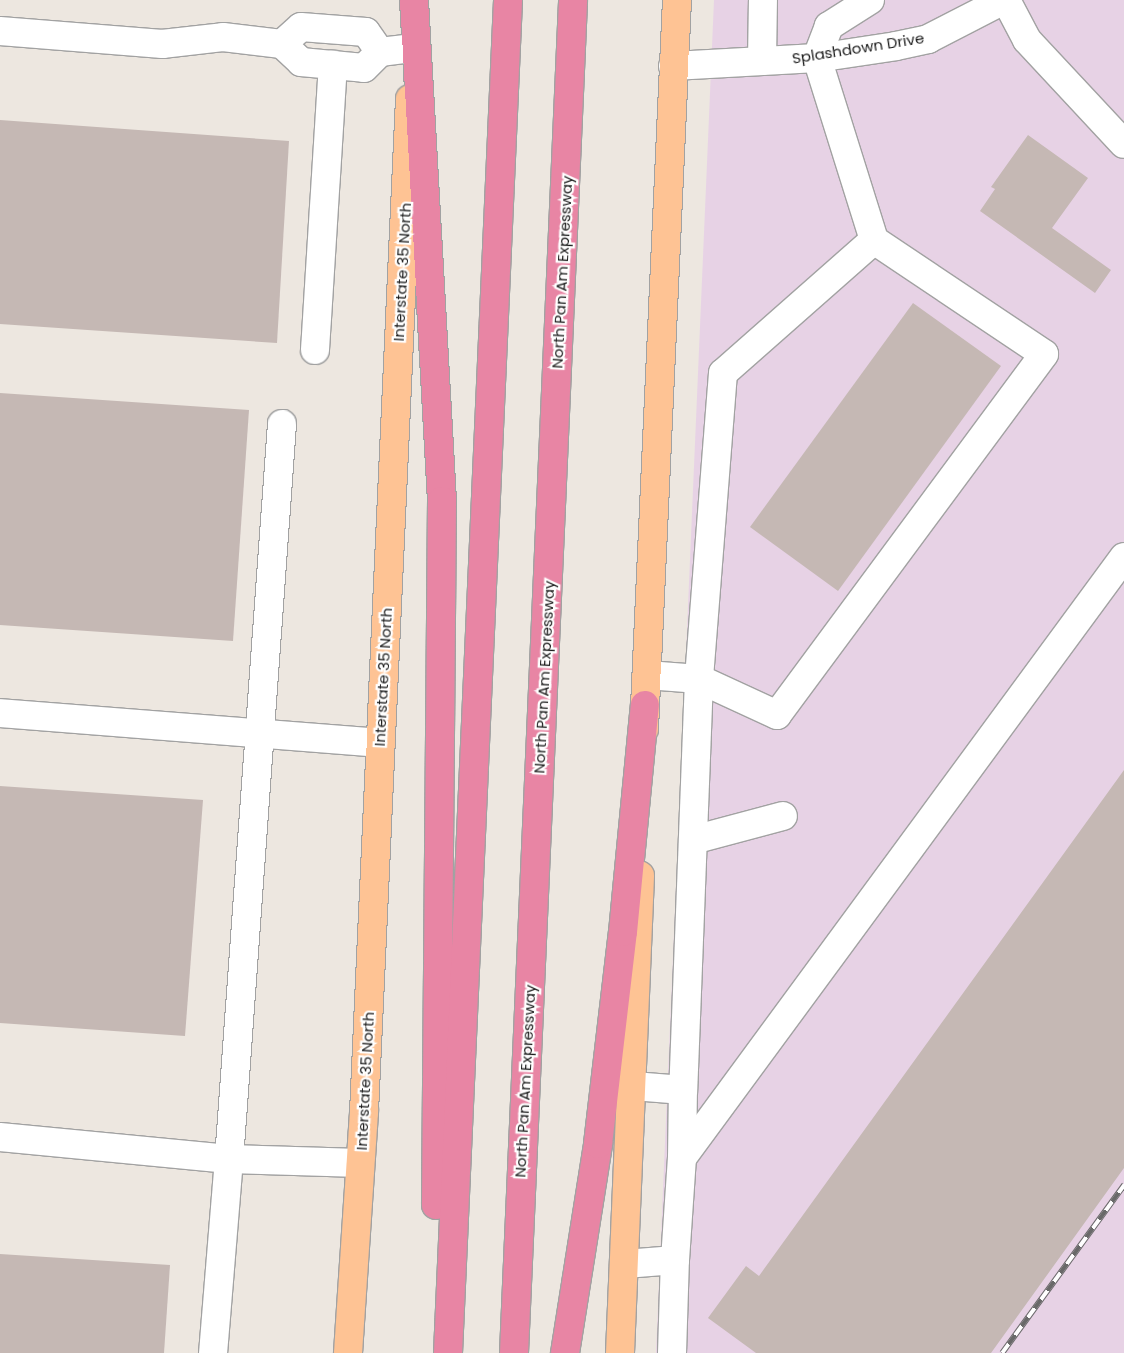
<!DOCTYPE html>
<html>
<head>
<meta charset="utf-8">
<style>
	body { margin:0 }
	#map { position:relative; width:1124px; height:1353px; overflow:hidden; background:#ede7e0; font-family:Poppins,sans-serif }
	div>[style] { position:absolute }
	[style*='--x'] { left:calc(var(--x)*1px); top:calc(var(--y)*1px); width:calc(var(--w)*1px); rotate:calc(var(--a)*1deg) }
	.industrial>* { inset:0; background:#e7d2e5 }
	.building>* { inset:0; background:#c5b8b4 }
	.roads { filter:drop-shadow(1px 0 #a2a2a2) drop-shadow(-1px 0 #a2a2a2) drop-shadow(0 1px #a2a2a2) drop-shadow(0 -1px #a2a2a2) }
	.minor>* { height:28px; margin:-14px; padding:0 14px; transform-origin:14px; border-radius:14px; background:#fff }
	.major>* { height:28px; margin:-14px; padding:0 14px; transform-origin:14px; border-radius:14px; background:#fec394 }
	.highway>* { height:28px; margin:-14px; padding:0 14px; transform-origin:14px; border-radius:14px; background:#e885a4 }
	.rail>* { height:5.5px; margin-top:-2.75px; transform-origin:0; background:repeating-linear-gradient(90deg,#fff 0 11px,#696969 0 22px); box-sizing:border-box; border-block:1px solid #696969 }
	span { translate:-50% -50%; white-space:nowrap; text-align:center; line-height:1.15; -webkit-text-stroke:4.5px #fff; paint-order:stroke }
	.street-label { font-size:15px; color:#1b1b1b }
</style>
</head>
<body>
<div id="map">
	<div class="industrial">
		<div style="clip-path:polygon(714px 0,1124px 0,1124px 1353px,656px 1353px)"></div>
	</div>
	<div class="building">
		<div style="clip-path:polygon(0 120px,289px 141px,277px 343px,0 324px)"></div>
		<div style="clip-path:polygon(1028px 135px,1088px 178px,1052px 228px,1111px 270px,1095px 293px,980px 211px,995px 189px,991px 187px)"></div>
		<div style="clip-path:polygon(913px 303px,1001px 366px,838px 591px,750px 527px)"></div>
		<div style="clip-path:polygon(0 393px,249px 410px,233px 641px,0 625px)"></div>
		<div style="clip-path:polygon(1124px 770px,1124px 1168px,991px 1353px,756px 1353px,708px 1318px,746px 1266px,759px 1276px)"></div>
		<div style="clip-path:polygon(0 786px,203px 800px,185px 1036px,0 1023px)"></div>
		<div style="clip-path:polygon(0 1254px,170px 1265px,164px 1353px,0 1353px)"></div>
	</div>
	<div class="roads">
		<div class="minor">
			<div style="--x:870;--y:0;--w:49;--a:147.6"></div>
			<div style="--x:829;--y:26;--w:34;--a:111"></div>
			<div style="--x:817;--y:58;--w:191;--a:72.6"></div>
			<div style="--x:1006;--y:0;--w:45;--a:62.3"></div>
			<div style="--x:1027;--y:40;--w:142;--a:47"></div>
			<div style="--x:0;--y:31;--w:163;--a:4.6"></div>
			<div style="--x:162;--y:44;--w:61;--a:-6.5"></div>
			<div style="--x:223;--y:37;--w:59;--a:6.8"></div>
			<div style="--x:282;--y:44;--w:26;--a:43"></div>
			<div style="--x:301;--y:62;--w:63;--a:5.4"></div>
			<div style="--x:364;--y:68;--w:23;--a:-45"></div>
			<div style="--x:380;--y:52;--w:32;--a:-7"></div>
			<div style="--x:282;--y:44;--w:25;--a:-42"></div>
			<div style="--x:301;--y:27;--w:65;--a:4.4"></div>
			<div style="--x:366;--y:32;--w:24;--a:55"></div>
			<div style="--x:762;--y:61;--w:61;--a:-89.1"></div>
			<div style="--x:673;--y:66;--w:144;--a:-3.2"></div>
			<div style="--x:817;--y:58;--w:80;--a:-8.6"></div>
			<div style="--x:896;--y:46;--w:33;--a:-12"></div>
			<div style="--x:928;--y:39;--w:85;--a:-27.2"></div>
			<div style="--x:315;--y:350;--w:286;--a:-86.4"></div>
			<div style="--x:282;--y:424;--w:737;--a:94.12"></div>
			<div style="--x:229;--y:1159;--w:131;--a:1.7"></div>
			<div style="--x:647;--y:675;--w:52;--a:4.4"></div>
			<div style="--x:699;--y:679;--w:86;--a:24.8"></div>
			<div style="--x:777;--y:715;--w:449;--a:-53.5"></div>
			<div style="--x:1044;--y:354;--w:205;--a:-146.2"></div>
			<div style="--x:874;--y:240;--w:201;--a:138.6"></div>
			<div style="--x:723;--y:373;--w:307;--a:94.5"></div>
			<div style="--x:699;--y:679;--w:411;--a:92.2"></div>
			<div style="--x:0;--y:713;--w:381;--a:4.5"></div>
			<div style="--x:693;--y:840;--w:93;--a:-14.9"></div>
			<div style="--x:0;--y:1137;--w:230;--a:5.5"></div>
			<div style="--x:229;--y:1159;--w:195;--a:94.7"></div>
			<div style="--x:682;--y:1158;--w:746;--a:-53.67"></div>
			<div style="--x:625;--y:1264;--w:50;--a:-4.6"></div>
			<div style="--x:675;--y:1260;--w:102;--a:-86.1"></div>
			<div style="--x:682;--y:1158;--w:68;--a:-89.2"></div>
			<div style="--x:683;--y:1090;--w:50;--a:-175.4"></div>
			<div style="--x:672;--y:1353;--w:93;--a:-88.2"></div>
		</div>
		<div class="major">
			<div style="--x:644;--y:729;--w:730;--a:-87.41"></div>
			<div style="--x:348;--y:1353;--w:242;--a:-86.2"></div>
			<div style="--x:364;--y:1112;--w:1014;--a:-87.4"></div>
			<div style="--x:620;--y:1353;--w:478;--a:-87.6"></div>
		</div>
		<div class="highway">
			<div style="--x:414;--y:0;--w:502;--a:86.8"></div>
			<div style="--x:442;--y:501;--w:704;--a:90.49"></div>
			<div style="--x:448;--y:1353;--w:1354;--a:-87.46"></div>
			<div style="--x:514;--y:1353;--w:1354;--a:-87.5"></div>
			<div style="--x:565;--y:1353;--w:212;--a:-81"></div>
			<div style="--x:598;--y:1144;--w:213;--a:-83.3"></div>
			<div style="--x:623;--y:932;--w:228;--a:-84.5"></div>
		</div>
	</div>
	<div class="rail">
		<div style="--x:1002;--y:1353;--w:208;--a:-54"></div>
	</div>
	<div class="street-label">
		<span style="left:858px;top:48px;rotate:-9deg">Splashdown Drive</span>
		<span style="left:402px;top:272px;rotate:-87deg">Interstate 35 North</span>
		<span style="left:562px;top:272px;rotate:-87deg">North Pan Am Expressway</span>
		<span style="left:383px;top:677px;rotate:-87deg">Interstate 35 North</span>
		<span style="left:544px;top:677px;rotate:-87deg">North Pan Am Expressway</span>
		<span style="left:365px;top:1081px;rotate:-87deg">Interstate 35 North</span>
		<span style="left:525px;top:1081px;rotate:-87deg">North Pan Am Expressway</span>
	</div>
</div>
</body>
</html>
